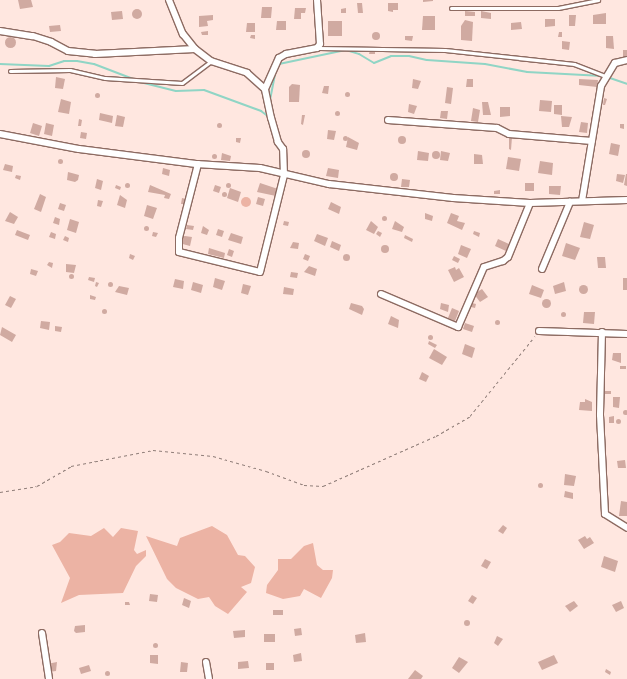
<!DOCTYPE html>
<html>
<head>
<meta charset="utf-8">
<style>
	body { margin:0 }
	#map { position:relative; width:627px; height:679px; overflow:hidden; background:#ffe7e0; font-family:"Public Sans",sans-serif }
	div>[style] { position:absolute }
	[style*='--x'] { left:calc(var(--x)*1px); top:calc(var(--y)*1px); width:calc(var(--w)*1px); rotate:calc(var(--a)*1deg) }
	.green>* { inset:0; background:#ecb3a4 }
	.round { border-radius:50% }
	.stream>* { height:2px; margin:-1px; padding:0 1px; transform-origin:1px; border-radius:1px; background:#90d5c5 }
	.building>* { inset:0; background:#d0aaa1 }
	.path>* { height:1px; margin-top:-0.5px; transform-origin:0; background:repeating-linear-gradient(90deg,#907e79 0 3px,transparent 0 6px) }
	.roads { filter:drop-shadow(1px 0 #8d6b62) drop-shadow(-1px 0 #8d6b62) drop-shadow(0 1px #8d6b62) drop-shadow(0 -1px #8d6b62) }
	.service>* { height:3px; margin:-1.5px; padding:0 1.5px; transform-origin:1.5px; border-radius:1.5px; background:#fff }
	.minor>* { height:6px; margin:-3px; padding:0 3px; transform-origin:3px; border-radius:3px; background:#fff }
	span { translate:-50% -50%; white-space:nowrap; text-align:center; line-height:1.15; -webkit-text-stroke:3.5px #ffe7e0; paint-order:stroke }
</style>
</head>
<body>
<div id="map">
	<div class="green">
		<div class="round" style="left:241px;top:197px;width:10px;height:10px"></div>
		<div style="clip-path:polygon(212px 526px,227px 535px,238px 555px,245px 556px,255px 567px,251px 583px,241px 587px,247px 592px,228px 614px,215px 606px,209px 597px,198px 599px,176px 588px,167px 579px,146px 536px,177px 546px,180px 538px)"></div>
		<div style="clip-path:polygon(104px 528px,113px 537px,121px 528px,138px 531px,134px 550px,137px 554px,146px 550px,146px 556px,136px 566px,123px 593px,79px 595px,61px 603px,70px 578px,52px 545px,60px 542px,69px 533px,91px 536px)"></div>
		<div style="clip-path:polygon(313px 543px,317px 565px,323px 570px,333px 570px,332px 578px,321px 598px,304px 589px,300px 596px,283px 599px,266px 593px,267px 585px,278px 570px,278px 559px,291px 559px,304px 546px)"></div>
	</div>
	<div class="stream">
		<div style="--x:0;--y:64;--w:49;--a:2.3"></div>
		<div style="--x:49;--y:66;--w:16;--a:-18"></div>
		<div style="--x:64;--y:61;--w:13;--a:0"></div>
		<div style="--x:77;--y:61;--w:17;--a:10"></div>
		<div style="--x:94;--y:64;--w:42;--a:21"></div>
		<div style="--x:279;--y:64;--w:68;--a:-11.8"></div>
		<div style="--x:346;--y:50;--w:14;--a:17"></div>
		<div style="--x:359;--y:54;--w:17;--a:31"></div>
		<div style="--x:374;--y:63;--w:18;--a:-22"></div>
		<div style="--x:391;--y:56;--w:18;--a:0"></div>
		<div style="--x:409;--y:56;--w:18;--a:13"></div>
		<div style="--x:427;--y:60;--w:58;--a:3.9"></div>
		<div style="--x:485;--y:64;--w:43;--a:10.8"></div>
		<div style="--x:527;--y:72;--w:76;--a:3"></div>
		<div style="--x:607;--y:77;--w:21;--a:19"></div>
		<div style="--x:136;--y:81;--w:41;--a:14"></div>
		<div style="--x:176;--y:91;--w:28;--a:-2"></div>
		<div style="--x:204;--y:90;--w:61;--a:20.2"></div>
		<div style="--x:261;--y:111;--w:10;--a:37"></div>
		<div style="--x:270;--y:100;--w:25;--a:-79"></div>
	</div>
	<div class="building">
		<div style="clip-path:polygon(18px 0,31px 0,33px 7px,20px 9px)"></div>
		<div style="clip-path:polygon(423px 0,433px 0,433px 1px,423px 2px)"></div>
		<div style="clip-path:polygon(357px 3px,362px 3px,363px 13px,358px 13px)"></div>
		<div style="clip-path:polygon(388px 3px,398px 3px,398px 10px,393px 10px,393px 12px,388px 11px)"></div>
		<div style="clip-path:polygon(262px 7px,272px 7px,271px 18px,261px 18px)"></div>
		<div style="clip-path:polygon(295px 8px,306px 8px,305px 13px,301px 13px,301px 19px,294px 19px)"></div>
		<div style="clip-path:polygon(346px 8px,346px 13px,341px 13px,341px 9px)"></div>
		<div class="round" style="left:132px;top:9px;width:10px;height:10px"></div>
		<div style="clip-path:polygon(122px 11px,123px 19px,112px 20px,111px 12px)"></div>
		<div style="clip-path:polygon(465px 11px,475px 12px,475px 16px,465px 16px)"></div>
		<div style="clip-path:polygon(481px 11px,491px 13px,491px 19px,481px 18px)"></div>
		<div style="clip-path:polygon(606px 13px,606px 24px,593px 24px,593px 15px)"></div>
		<div style="clip-path:polygon(213px 15px,213px 20px,207px 21px,208px 26px,199px 27px,199px 16px)"></div>
		<div style="clip-path:polygon(569px 15px,576px 15px,575px 26px,569px 26px)"></div>
		<div style="clip-path:polygon(423px 16px,435px 16px,435px 30px,422px 30px)"></div>
		<div style="clip-path:polygon(545px 19px,555px 19px,555px 26px,545px 27px)"></div>
		<div style="clip-path:polygon(465px 20px,473px 22px,472px 41px,461px 40px,461px 26px)"></div>
		<div style="clip-path:polygon(277px 21px,286px 21px,286px 30px,276px 30px)"></div>
		<div style="clip-path:polygon(328px 21px,342px 21px,342px 36px,328px 36px)"></div>
		<div style="clip-path:polygon(521px 22px,522px 29px,511px 30px,511px 23px)"></div>
		<div style="clip-path:polygon(247px 23px,255px 23px,255px 32px,246px 32px)"></div>
		<div style="clip-path:polygon(60px 25px,61px 31px,50px 32px,49px 26px)"></div>
		<div style="clip-path:polygon(208px 31px,208px 35px,202px 35px,201px 32px)"></div>
		<div class="round" style="left:372px;top:32px;width:8px;height:8px"></div>
		<div style="clip-path:polygon(559px 32px,562px 32px,562px 37px,558px 37px)"></div>
		<div style="clip-path:polygon(251px 35px,255px 35px,255px 39px,250px 38px)"></div>
		<div style="clip-path:polygon(405px 36px,413px 36px,412px 41px,405px 40px)"></div>
		<div style="clip-path:polygon(606px 36px,613px 36px,614px 49px,606px 48px)"></div>
		<div class="round" style="left:4.5px;top:36.5px;width:11px;height:11px"></div>
		<div style="clip-path:polygon(562px 41px,570px 42px,569px 50px,562px 49px)"></div>
		<div style="clip-path:polygon(370px 50px,375px 50px,375px 54px,369px 54px)"></div>
		<div style="clip-path:polygon(623px 50px,627px 50px,627px 57px,623px 57px)"></div>
		<div style="clip-path:polygon(56px 77px,65px 79px,63px 89px,55px 88px)"></div>
		<div style="clip-path:polygon(413px 79px,421px 81px,418px 89px,412px 88px)"></div>
		<div style="clip-path:polygon(467px 79px,473px 79px,473px 87px,466px 87px)"></div>
		<div style="clip-path:polygon(579px 79px,598px 80px,597px 87px,579px 85px)"></div>
		<div style="clip-path:polygon(292px 84px,300px 85px,299px 102px,289px 102px,289px 87px)"></div>
		<div style="clip-path:polygon(324px 86px,329px 86px,328px 94px,322px 93px)"></div>
		<div style="clip-path:polygon(447px 87px,453px 88px,451px 104px,445px 103px)"></div>
		<div class="round" style="left:344.5px;top:91.5px;width:5px;height:5px"></div>
		<div class="round" style="left:94.5px;top:92.5px;width:5px;height:5px"></div>
		<div style="clip-path:polygon(604px 98px,607px 99px,605px 105px,603px 105px)"></div>
		<div style="clip-path:polygon(61px 99px,71px 102px,69px 114px,58px 112px)"></div>
		<div style="clip-path:polygon(540px 100px,552px 101px,551px 112px,539px 111px)"></div>
		<div style="clip-path:polygon(482px 102px,488px 102px,491px 115px,483px 115px)"></div>
		<div style="clip-path:polygon(409px 104px,417px 106px,414px 114px,408px 112px)"></div>
		<div style="clip-path:polygon(554px 105px,562px 105px,562px 115px,554px 114px)"></div>
		<div style="clip-path:polygon(500px 107px,510px 107px,510px 116px,500px 117px)"></div>
		<div style="clip-path:polygon(473px 108px,480px 110px,478px 122px,471px 121px)"></div>
		<div class="round" style="left:334.5px;top:110.5px;width:5px;height:5px"></div>
		<div style="clip-path:polygon(441px 111px,448px 111px,447px 119px,440px 118px)"></div>
		<div style="clip-path:polygon(100px 113px,113px 116px,112px 123px,99px 120px)"></div>
		<div style="clip-path:polygon(117px 115px,125px 117px,123px 127px,115px 126px)"></div>
		<div style="clip-path:polygon(302px 115px,305px 115px,303px 125px,301px 124px)"></div>
		<div style="clip-path:polygon(561px 116px,572px 117px,569px 127px,562px 127px)"></div>
		<div style="clip-path:polygon(79px 119px,82px 120px,81px 126px,78px 126px)"></div>
		<div style="clip-path:polygon(581px 122px,588px 123px,587px 133px,579px 132px)"></div>
		<div class="round" style="left:216.5px;top:122.5px;width:5px;height:5px"></div>
		<div style="clip-path:polygon(33px 123px,42px 126px,39px 136px,30px 133px)"></div>
		<div style="clip-path:polygon(46px 123px,54px 125px,52px 136px,44px 134px)"></div>
		<div style="clip-path:polygon(620px 124px,624px 124px,624px 129px,620px 128px)"></div>
		<div style="clip-path:polygon(328px 130px,336px 131px,334px 140px,327px 139px)"></div>
		<div style="clip-path:polygon(81px 132px,87px 133px,86px 139px,80px 138px)"></div>
		<div class="round" style="left:342.5px;top:135.5px;width:5px;height:5px"></div>
		<div class="round" style="left:398px;top:136px;width:8px;height:8px"></div>
		<div style="clip-path:polygon(348px 137px,359px 143px,357px 150px,346px 147px)"></div>
		<div style="clip-path:polygon(509px 137px,512px 137px,511px 150px,509px 149px)"></div>
		<div style="clip-path:polygon(236px 138px,241px 138px,240px 143px,236px 142px)"></div>
		<div style="clip-path:polygon(611px 143px,620px 145px,618px 156px,609px 154px)"></div>
		<div class="round" style="left:302px;top:150px;width:8px;height:8px"></div>
		<div style="clip-path:polygon(418px 151px,429px 153px,428px 161px,417px 160px)"></div>
		<div style="clip-path:polygon(441px 151px,450px 153px,448px 161px,440px 160px)"></div>
		<div class="round" style="left:432px;top:151px;width:8px;height:8px"></div>
		<div style="clip-path:polygon(222px 153px,231px 156px,230px 161px,221px 160px)"></div>
		<div class="round" style="left:211.5px;top:153.5px;width:5px;height:5px"></div>
		<div style="clip-path:polygon(474px 154px,482px 155px,483px 164px,474px 164px)"></div>
		<div style="clip-path:polygon(508px 157px,521px 159px,519px 171px,506px 169px)"></div>
		<div class="round" style="left:57.5px;top:158.5px;width:5px;height:5px"></div>
		<div style="clip-path:polygon(540px 161px,553px 163px,552px 175px,538px 173px)"></div>
		<div style="clip-path:polygon(5px 164px,13px 166px,12px 172px,3px 170px)"></div>
		<div style="clip-path:polygon(163px 168px,170px 170px,169px 176px,162px 174px)"></div>
		<div style="clip-path:polygon(328px 168px,339px 170px,338px 178px,326px 176px)"></div>
		<div style="clip-path:polygon(68px 172px,79px 175px,78px 180px,75px 182px,67px 180px)"></div>
		<div class="round" style="left:390px;top:173px;width:8px;height:8px"></div>
		<div style="clip-path:polygon(617px 174px,625px 175px,623px 183px,616px 181px)"></div>
		<div style="clip-path:polygon(626px 174px,627px 174px,627px 186px,624px 185px)"></div>
		<div style="clip-path:polygon(16px 175px,21px 176px,20px 180px,15px 178px)"></div>
		<div style="clip-path:polygon(97px 179px,103px 181px,101px 190px,95px 188px)"></div>
		<div style="clip-path:polygon(402px 179px,410px 180px,409px 187px,401px 187px)"></div>
		<div class="round" style="left:225.5px;top:182.5px;width:5px;height:5px"></div>
		<div class="round" style="left:124.5px;top:182.5px;width:5px;height:5px"></div>
		<div style="clip-path:polygon(260px 183px,278px 189px,276px 196px,257px 192px)"></div>
		<div style="clip-path:polygon(525px 183px,534px 183px,534px 191px,525px 191px)"></div>
		<div style="clip-path:polygon(116px 185px,121px 187px,120px 190px,115px 188px)"></div>
		<div style="clip-path:polygon(150px 185px,171px 194px,169px 199px,164px 198px,165px 195px,148px 192px)"></div>
		<div style="clip-path:polygon(215px 185px,221px 187px,219px 193px,213px 191px)"></div>
		<div style="clip-path:polygon(549px 186px,561px 186px,560px 195px,549px 194px)"></div>
		<div style="clip-path:polygon(230px 188px,241px 192px,238px 202px,227px 198px)"></div>
		<div style="clip-path:polygon(500px 190px,500px 194px,494px 194px,494px 191px)"></div>
		<div class="round" style="left:221.5px;top:191.5px;width:5px;height:5px"></div>
		<div style="clip-path:polygon(40px 194px,46px 197px,41px 212px,34px 209px)"></div>
		<div style="clip-path:polygon(120px 195px,127px 200px,125px 208px,117px 205px)"></div>
		<div style="clip-path:polygon(258px 197px,265px 199px,263px 206px,256px 204px)"></div>
		<div style="clip-path:polygon(182px 198px,186px 199px,185px 204px,181px 204px)"></div>
		<div style="clip-path:polygon(98px 200px,103px 201px,101px 207px,97px 206px)"></div>
		<div style="clip-path:polygon(331px 202px,341px 207px,339px 214px,328px 209px)"></div>
		<div style="clip-path:polygon(60px 203px,66px 205px,64px 211px,58px 209px)"></div>
		<div style="clip-path:polygon(147px 205px,157px 208px,153px 219px,144px 216px)"></div>
		<div style="clip-path:polygon(10px 212px,18px 217px,14px 224px,5px 221px)"></div>
		<div style="clip-path:polygon(425px 213px,433px 216px,432px 221px,425px 219px)"></div>
		<div style="clip-path:polygon(451px 213px,459px 216px,457px 221px,465px 223px,462px 230px,447px 223px)"></div>
		<div class="round" style="left:381.5px;top:215.5px;width:5px;height:5px"></div>
		<div style="clip-path:polygon(55px 217px,60px 219px,59px 225px,53px 223px)"></div>
		<div style="clip-path:polygon(70px 219px,79px 222px,76px 233px,67px 230px)"></div>
		<div style="clip-path:polygon(284px 221px,289px 222px,288px 226px,283px 225px)"></div>
		<div style="clip-path:polygon(371px 221px,378px 227px,374px 234px,366px 230px)"></div>
		<div style="clip-path:polygon(395px 221px,404px 227px,402px 232px,392px 229px)"></div>
		<div style="clip-path:polygon(584px 222px,594px 225px,590px 239px,580px 237px)"></div>
		<div style="clip-path:polygon(187px 225px,194px 226px,193px 230px,186px 229px)"></div>
		<div class="round" style="left:143.5px;top:225.5px;width:5px;height:5px"></div>
		<div style="clip-path:polygon(203px 226px,209px 230px,207px 235px,201px 233px)"></div>
		<div style="clip-path:polygon(218px 229px,224px 231px,222px 237px,216px 235px)"></div>
		<div style="clip-path:polygon(17px 230px,30px 235px,28px 240px,15px 235px)"></div>
		<div style="clip-path:polygon(378px 231px,382px 233px,380px 237px,376px 234px)"></div>
		<div style="clip-path:polygon(474px 231px,480px 233px,479px 237px,473px 234px)"></div>
		<div style="clip-path:polygon(51px 232px,56px 234px,55px 239px,49px 237px)"></div>
		<div style="clip-path:polygon(153px 232px,158px 233px,156px 237px,152px 236px)"></div>
		<div style="clip-path:polygon(231px 233px,243px 237px,241px 244px,228px 240px)"></div>
		<div style="clip-path:polygon(317px 234px,328px 238px,325px 246px,314px 241px)"></div>
		<div style="clip-path:polygon(405px 235px,413px 239px,412px 242px,404px 238px)"></div>
		<div style="clip-path:polygon(65px 236px,69px 238px,68px 242px,63px 240px)"></div>
		<div style="clip-path:polygon(185px 236px,192px 237px,190px 246px,179px 243px,181px 237px)"></div>
		<div style="clip-path:polygon(498px 239px,509px 244px,506px 251px,495px 246px)"></div>
		<div style="clip-path:polygon(332px 241px,341px 245px,339px 251px,330px 247px)"></div>
		<div style="clip-path:polygon(293px 242px,299px 243px,298px 249px,290px 248px)"></div>
		<div style="clip-path:polygon(566px 243px,580px 248px,575px 260px,562px 256px)"></div>
		<div style="clip-path:polygon(461px 245px,471px 249px,467px 258px,458px 254px)"></div>
		<div class="round" style="left:381px;top:245px;width:8px;height:8px"></div>
		<div style="clip-path:polygon(209px 248px,225px 253px,224px 258px,208px 254px)"></div>
		<div style="clip-path:polygon(229px 249px,234px 251px,232px 257px,227px 255px)"></div>
		<div class="round" style="left:342.5px;top:253.5px;width:7px;height:7px"></div>
		<div style="clip-path:polygon(130px 254px,135px 256px,133px 260px,129px 258px)"></div>
		<div style="clip-path:polygon(305px 254px,310px 256px,308px 261px,303px 259px)"></div>
		<div style="clip-path:polygon(454px 256px,460px 259px,458px 263px,452px 260px)"></div>
		<div style="clip-path:polygon(597px 257px,605px 257px,606px 268px,598px 268px)"></div>
		<div style="clip-path:polygon(49px 262px,53px 263px,52px 268px,47px 265px)"></div>
		<div style="clip-path:polygon(66px 264px,76px 265px,74px 273px,66px 272px)"></div>
		<div style="clip-path:polygon(309px 266px,317px 269px,315px 276px,304px 272px)"></div>
		<div style="clip-path:polygon(455px 267px,456px 270px,459px 268px,464px 277px,454px 282px,448px 270px)"></div>
		<div style="clip-path:polygon(31px 269px,38px 271px,36px 276px,30px 274px)"></div>
		<div style="clip-path:polygon(291px 272px,298px 273px,297px 278px,290px 277px)"></div>
		<div class="round" style="left:68.5px;top:273.5px;width:5px;height:5px"></div>
		<div style="clip-path:polygon(89px 277px,95px 278px,94px 282px,88px 280px)"></div>
		<div style="clip-path:polygon(215px 278px,225px 281px,222px 290px,213px 287px)"></div>
		<div style="clip-path:polygon(623px 278px,627px 278px,627px 290px,623px 290px)"></div>
		<div style="clip-path:polygon(175px 279px,184px 281px,183px 289px,173px 287px)"></div>
		<div class="round" style="left:107.5px;top:281.5px;width:5px;height:5px"></div>
		<div style="clip-path:polygon(96px 282px,99px 283px,97px 287px,95px 286px)"></div>
		<div style="clip-path:polygon(193px 282px,203px 285px,201px 293px,191px 290px)"></div>
		<div style="clip-path:polygon(564px 282px,566px 291px,555px 294px,553px 286px)"></div>
		<div style="clip-path:polygon(243px 284px,251px 286px,248px 295px,241px 293px)"></div>
		<div class="round" style="left:578.5px;top:284.5px;width:9px;height:9px"></div>
		<div style="clip-path:polygon(532px 285px,544px 290px,541px 298px,529px 294px)"></div>
		<div style="clip-path:polygon(119px 286px,129px 288px,127px 295px,115px 292px)"></div>
		<div style="clip-path:polygon(284px 287px,294px 289px,293px 295px,283px 294px)"></div>
		<div style="clip-path:polygon(482px 289px,488px 297px,480px 302px,474px 294px)"></div>
		<div style="clip-path:polygon(90px 295px,96px 297px,95px 300px,90px 299px)"></div>
		<div style="clip-path:polygon(10px 296px,16px 299px,11px 308px,5px 305px)"></div>
		<div class="round" style="left:541.5px;top:298.5px;width:9px;height:9px"></div>
		<div style="clip-path:polygon(351px 303px,362px 306px,364px 309px,362px 315px,349px 309px)"></div>
		<div style="clip-path:polygon(441px 303px,449px 305px,448px 312px,440px 309px)"></div>
		<div style="clip-path:polygon(472px 303px,476px 304px,475px 308px,471px 307px)"></div>
		<div style="clip-path:polygon(452px 308px,459px 311px,455px 321px,448px 318px)"></div>
		<div class="round" style="left:101.5px;top:308.5px;width:5px;height:5px"></div>
		<div class="round" style="left:560.5px;top:311.5px;width:5px;height:5px"></div>
		<div style="clip-path:polygon(584px 312px,595px 312px,594px 324px,583px 323px)"></div>
		<div style="clip-path:polygon(391px 316px,399px 320px,398px 328px,388px 324px)"></div>
		<div class="round" style="left:494.5px;top:319.5px;width:5px;height:5px"></div>
		<div style="clip-path:polygon(41px 321px,50px 322px,49px 330px,40px 328px)"></div>
		<div style="clip-path:polygon(465px 323px,474px 326px,472px 332px,463px 329px)"></div>
		<div style="clip-path:polygon(55px 326px,62px 327px,61px 332px,55px 331px)"></div>
		<div style="clip-path:polygon(2px 327px,16px 335px,12px 342px,0 335px)"></div>
		<div class="round" style="left:427.5px;top:334.5px;width:5px;height:5px"></div>
		<div style="clip-path:polygon(429px 341px,437px 345px,435px 348px,428px 344px)"></div>
		<div style="clip-path:polygon(465px 344px,475px 348px,472px 358px,462px 354px)"></div>
		<div style="clip-path:polygon(434px 349px,447px 357px,442px 365px,429px 358px)"></div>
		<div style="clip-path:polygon(613px 353px,621px 353px,621px 363px,612px 360px)"></div>
		<div style="clip-path:polygon(620px 366px,626px 366px,626px 369px,620px 369px)"></div>
		<div style="clip-path:polygon(422px 372px,429px 376px,426px 382px,419px 379px)"></div>
		<div style="clip-path:polygon(605px 391px,611px 391px,611px 394px,605px 394px)"></div>
		<div style="clip-path:polygon(613px 397px,620px 397px,619px 408px,613px 407px)"></div>
		<div style="clip-path:polygon(585px 399px,592px 402px,592px 411px,579px 410px,580px 402px,585px 402px)"></div>
		<div class="round" style="left:622.5px;top:409.5px;width:5px;height:5px"></div>
		<div style="clip-path:polygon(614px 416px,614px 423px,609px 423px,609px 417px)"></div>
		<div class="round" style="left:615.5px;top:418.5px;width:5px;height:5px"></div>
		<div style="clip-path:polygon(625px 460px,626px 468px,618px 468px,617px 461px)"></div>
		<div style="clip-path:polygon(565px 474px,576px 476px,574px 486px,564px 485px)"></div>
		<div class="round" style="left:537.5px;top:482.5px;width:5px;height:5px"></div>
		<div style="clip-path:polygon(565px 491px,573px 493px,573px 499px,564px 497px)"></div>
		<div style="clip-path:polygon(621px 501px,627px 502px,627px 516px,619px 516px)"></div>
		<div style="clip-path:polygon(503px 525px,507px 528px,503px 534px,498px 531px)"></div>
		<div style="clip-path:polygon(585px 536px,587px 539px,590px 537px,594px 543px,584px 549px,578px 540px)"></div>
		<div style="clip-path:polygon(604px 556px,618px 561px,615px 572px,601px 567px)"></div>
		<div style="clip-path:polygon(485px 559px,491px 562px,487px 569px,481px 566px)"></div>
		<div style="clip-path:polygon(150px 594px,158px 595px,157px 602px,149px 601px)"></div>
		<div style="clip-path:polygon(472px 595px,477px 598px,473px 604px,468px 601px)"></div>
		<div style="clip-path:polygon(184px 598px,191px 601px,189px 608px,182px 605px)"></div>
		<div style="clip-path:polygon(574px 601px,578px 606px,570px 612px,565px 606px)"></div>
		<div style="clip-path:polygon(621px 601px,624px 608px,616px 612px,612px 605px)"></div>
		<div style="clip-path:polygon(125px 602px,129px 602px,130px 605px,125px 605px)"></div>
		<div style="clip-path:polygon(273px 610px,283px 610px,283px 615px,273px 615px)"></div>
		<div class="round" style="left:464px;top:620px;width:6px;height:6px"></div>
		<div style="clip-path:polygon(85px 625px,85px 632px,76px 633px,74px 631px,75px 626px)"></div>
		<div style="clip-path:polygon(301px 628px,302px 635px,295px 636px,294px 629px)"></div>
		<div style="clip-path:polygon(245px 630px,245px 637px,234px 638px,233px 631px)"></div>
		<div style="clip-path:polygon(365px 633px,366px 642px,356px 643px,355px 635px)"></div>
		<div style="clip-path:polygon(264px 634px,275px 634px,275px 642px,264px 642px)"></div>
		<div style="clip-path:polygon(497px 636px,503px 639px,498px 646px,494px 643px)"></div>
		<div class="round" style="left:152.5px;top:642.5px;width:5px;height:5px"></div>
		<div style="clip-path:polygon(301px 653px,302px 661px,294px 662px,293px 655px)"></div>
		<div style="clip-path:polygon(150px 655px,158px 655px,158px 664px,150px 663px)"></div>
		<div style="clip-path:polygon(554px 655px,558px 663px,542px 670px,538px 662px)"></div>
		<div style="clip-path:polygon(459px 657px,468px 662px,459px 673px,452px 668px)"></div>
		<div style="clip-path:polygon(248px 661px,249px 668px,238px 669px,238px 662px)"></div>
		<div style="clip-path:polygon(57px 662px,56px 671px,49px 672px,47px 664px)"></div>
		<div style="clip-path:polygon(181px 662px,188px 663px,187px 672px,180px 672px)"></div>
		<div style="clip-path:polygon(266px 663px,274px 663px,274px 670px,266px 670px)"></div>
		<div style="clip-path:polygon(89px 665px,91px 671px,81px 674px,79px 668px)"></div>
		<div style="clip-path:polygon(606px 669px,611px 672px,610px 675px,605px 672px)"></div>
		<div style="clip-path:polygon(415px 670px,423px 676px,421px 679px,408px 679px)"></div>
		<div class="round" style="left:104.5px;top:670.5px;width:5px;height:5px"></div>
	</div>
	<div class="path">
		<div style="--x:0;--y:492;--w:37;--a:-9"></div>
		<div style="--x:37;--y:486;--w:39;--a:-30"></div>
		<div style="--x:71;--y:466;--w:84;--a:-11"></div>
		<div style="--x:153;--y:450;--w:60;--a:5.7"></div>
		<div style="--x:213;--y:456;--w:55;--a:15.8"></div>
		<div style="--x:266;--y:471;--w:40;--a:20.2"></div>
		<div style="--x:304;--y:485;--w:19;--a:3"></div>
		<div style="--x:323;--y:486;--w:124;--a:-23.9"></div>
		<div style="--x:436;--y:436;--w:39;--a:-30"></div>
		<div style="--x:470;--y:416;--w:103;--a:-50.9"></div>
	</div>
	<div class="roads">
		<div class="service">
			<div style="--x:451;--y:8;--w:107;--a:0"></div>
			<div style="--x:558;--y:8;--w:41;--a:-11.3"></div>
			<div style="--x:319;--y:48;--w:126;--a:0.9"></div>
			<div style="--x:445;--y:50;--w:130;--a:6.2"></div>
			<div style="--x:574;--y:64;--w:33;--a:21"></div>
			<div style="--x:10;--y:71;--w:60;--a:-1"></div>
			<div style="--x:70;--y:70;--w:36;--a:13"></div>
			<div style="--x:105;--y:78;--w:77;--a:3.7"></div>
			<div style="--x:182;--y:83;--w:36;--a:-37"></div>
		</div>
		<div class="minor">
			<div style="--x:169;--y:0;--w:37;--a:68"></div>
			<div style="--x:183;--y:34;--w:19;--a:51"></div>
			<div style="--x:195;--y:49;--w:20;--a:37"></div>
			<div style="--x:211;--y:61;--w:38;--a:18"></div>
			<div style="--x:247;--y:73;--w:24;--a:42"></div>
			<div style="--x:0;--y:31;--w:33;--a:9"></div>
			<div style="--x:33;--y:36;--w:19;--a:18"></div>
			<div style="--x:51;--y:42;--w:19;--a:28"></div>
			<div style="--x:68;--y:51;--w:27;--a:6"></div>
			<div style="--x:95;--y:54;--w:100;--a:-2.9"></div>
			<div style="--x:388;--y:120;--w:109;--a:4.2"></div>
			<div style="--x:497;--y:128;--w:13;--a:27"></div>
			<div style="--x:509;--y:134;--w:83;--a:4.8"></div>
			<div style="--x:0;--y:134;--w:80;--a:10.8"></div>
			<div style="--x:79;--y:149;--w:118;--a:7.3"></div>
			<div style="--x:196;--y:164;--w:64;--a:3.6"></div>
			<div style="--x:260;--y:168;--w:71;--a:13.1"></div>
			<div style="--x:329;--y:184;--w:125;--a:6.4"></div>
			<div style="--x:453;--y:198;--w:77;--a:3.7"></div>
			<div style="--x:530;--y:203;--w:97;--a:-1.8"></div>
			<div style="--x:198;--y:164;--w:76;--a:104.4"></div>
			<div style="--x:179;--y:238;--w:14;--a:90"></div>
			<div style="--x:179;--y:252;--w:83;--a:13.9"></div>
			<div style="--x:260;--y:272;--w:100;--a:-76.1"></div>
			<div style="--x:284;--y:175;--w:26;--a:-92"></div>
			<div style="--x:283;--y:149;--w:9;--a:-126"></div>
			<div style="--x:278;--y:142;--w:25;--a:-106"></div>
			<div style="--x:271;--y:118;--w:30;--a:-102"></div>
			<div style="--x:265;--y:89;--w:34;--a:-66"></div>
			<div style="--x:279;--y:58;--w:8;--a:-30"></div>
			<div style="--x:286;--y:54;--w:32;--a:-11"></div>
			<div style="--x:317;--y:48;--w:5;--a:-53"></div>
			<div style="--x:320;--y:44;--w:44;--a:-93.9"></div>
			<div style="--x:582;--y:201;--w:117;--a:-80.6"></div>
			<div style="--x:601;--y:86;--w:27;--a:-59"></div>
			<div style="--x:615;--y:63;--w:12;--a:-14"></div>
			<div style="--x:542;--y:269;--w:73;--a:-67.3"></div>
			<div style="--x:381;--y:294;--w:84;--a:23.2"></div>
			<div style="--x:458;--y:327;--w:65;--a:-66.6"></div>
			<div style="--x:484;--y:267;--w:20;--a:-18"></div>
			<div style="--x:503;--y:261;--w:6;--a:-39"></div>
			<div style="--x:508;--y:257;--w:58;--a:-67.8"></div>
			<div style="--x:539;--y:331;--w:88;--a:2"></div>
			<div style="--x:602;--y:332;--w:83;--a:91.4"></div>
			<div style="--x:600;--y:415;--w:99;--a:87.1"></div>
			<div style="--x:605;--y:514;--w:26;--a:32"></div>
			<div style="--x:42;--y:633;--w:47;--a:81.3"></div>
			<div style="--x:206;--y:662;--w:17;--a:80"></div>
		</div>
	</div>
</div>
</body>
</html>
